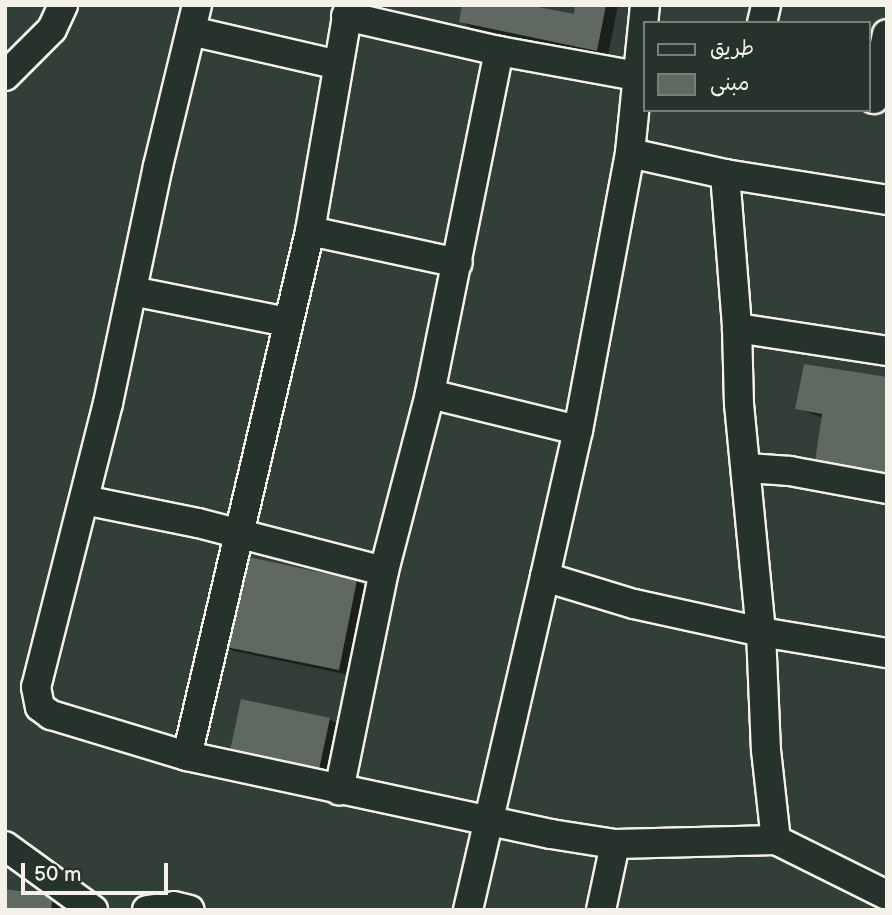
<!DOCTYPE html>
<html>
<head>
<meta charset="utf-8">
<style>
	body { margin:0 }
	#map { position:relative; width:892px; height:915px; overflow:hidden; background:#323e38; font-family:"Balsamiq Sans","Playpen Sans Arabic",sans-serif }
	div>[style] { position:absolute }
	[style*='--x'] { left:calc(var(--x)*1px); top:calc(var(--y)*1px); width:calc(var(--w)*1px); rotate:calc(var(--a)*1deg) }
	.shadow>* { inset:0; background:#0007 }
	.building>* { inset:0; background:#5f6861 }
	.roads { filter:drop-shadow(2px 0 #f4f1e8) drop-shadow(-2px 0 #f4f1e8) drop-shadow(0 2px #f4f1e8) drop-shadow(0 -2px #f4f1e8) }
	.minor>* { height:28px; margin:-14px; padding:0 14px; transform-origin:14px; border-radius:14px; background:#26332d }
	span { translate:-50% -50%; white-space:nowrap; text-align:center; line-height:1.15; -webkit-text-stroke:6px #26332d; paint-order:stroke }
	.frame { position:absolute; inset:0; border:7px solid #f4f1e8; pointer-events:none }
	.legend { position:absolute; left:643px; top:21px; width:228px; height:91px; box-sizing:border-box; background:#26332d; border:2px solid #787f78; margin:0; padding:9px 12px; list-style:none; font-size:21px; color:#f4f1e8 }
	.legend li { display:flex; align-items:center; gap:14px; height:35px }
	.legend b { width:35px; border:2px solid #787f78 }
	.scale { position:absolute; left:21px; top:863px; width:147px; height:32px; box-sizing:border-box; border:4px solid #f4f1e8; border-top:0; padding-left:9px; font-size:21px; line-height:24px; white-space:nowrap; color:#f4f1e8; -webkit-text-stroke:5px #26332d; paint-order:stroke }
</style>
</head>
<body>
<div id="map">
	<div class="shadow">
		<div style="clip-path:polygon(577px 5px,618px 5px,608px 56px,472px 28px,461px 21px,575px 16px)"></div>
		<div style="clip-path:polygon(887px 379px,887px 477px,828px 467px,823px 418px,797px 408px)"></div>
		<div style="clip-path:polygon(357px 581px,368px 588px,350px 675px,234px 651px,223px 645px)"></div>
		<div style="clip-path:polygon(329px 719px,337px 724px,327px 774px,240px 755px)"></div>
		<div style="clip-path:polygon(52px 898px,63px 904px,63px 910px,5px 910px)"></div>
	</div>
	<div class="building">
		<div style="clip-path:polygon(462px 5px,528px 5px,574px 14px,575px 5px,606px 5px,597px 51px,459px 22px)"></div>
		<div style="clip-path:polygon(804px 364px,887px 377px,887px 473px,815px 462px,822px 414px,795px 409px)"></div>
		<div style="clip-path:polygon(239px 555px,357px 580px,339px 670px,221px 646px)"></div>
		<div style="clip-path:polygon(241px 699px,330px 718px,319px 770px,230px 751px)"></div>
		<div style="clip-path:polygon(5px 889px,53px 896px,51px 910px,5px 910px)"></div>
	</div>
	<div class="roads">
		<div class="minor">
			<div style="--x:197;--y:5;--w:166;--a:103.6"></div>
			<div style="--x:158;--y:166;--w:242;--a:101.9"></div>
			<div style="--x:108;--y:403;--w:293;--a:104.2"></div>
			<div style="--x:36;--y:687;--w:20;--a:79"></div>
			<div style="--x:40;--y:707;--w:14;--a:36"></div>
			<div style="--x:51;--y:715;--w:142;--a:16.8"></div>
			<div style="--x:187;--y:756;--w:372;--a:12.1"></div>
			<div style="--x:551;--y:834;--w:65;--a:8.9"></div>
			<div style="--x:615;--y:844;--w:161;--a:-1.4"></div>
			<div style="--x:645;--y:5;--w:149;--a:95.8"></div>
			<div style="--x:630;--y:153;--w:282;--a:100.6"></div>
			<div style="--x:578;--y:430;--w:151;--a:102.7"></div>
			<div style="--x:545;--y:577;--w:93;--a:16.9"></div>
			<div style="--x:634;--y:604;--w:130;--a:12.4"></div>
			<div style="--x:761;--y:632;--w:128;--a:9.5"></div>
			<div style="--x:346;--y:16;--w:157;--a:12.9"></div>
			<div style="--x:499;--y:51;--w:350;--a:101.4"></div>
			<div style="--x:430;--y:394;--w:183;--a:104.6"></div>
			<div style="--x:762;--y:23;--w:18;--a:-77"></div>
			<div style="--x:191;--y:31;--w:151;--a:13"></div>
			<div style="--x:499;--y:51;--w:139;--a:10.3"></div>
			<div style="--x:5;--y:76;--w:66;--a:-45"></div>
			<div style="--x:52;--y:29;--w:26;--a:-65"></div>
			<div style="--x:874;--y:99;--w:66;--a:-78.7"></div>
			<div style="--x:630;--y:153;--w:97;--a:12.5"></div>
			<div style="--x:725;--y:174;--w:164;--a:9.1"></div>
			<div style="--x:725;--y:174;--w:154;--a:85.5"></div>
			<div style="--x:737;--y:328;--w:76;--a:88.5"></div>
			<div style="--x:739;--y:404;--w:229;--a:84.5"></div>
			<div style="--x:761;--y:632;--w:118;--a:87.6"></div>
			<div style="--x:766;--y:750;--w:91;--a:83.7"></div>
			<div style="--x:776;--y:840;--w:124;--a:26.4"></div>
			<div style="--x:310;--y:231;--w:151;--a:12.2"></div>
			<div style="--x:132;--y:291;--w:158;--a:11.3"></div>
			<div style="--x:737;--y:328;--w:152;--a:8.7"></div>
			<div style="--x:430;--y:394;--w:152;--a:13.7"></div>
			<div style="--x:748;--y:468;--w:42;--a:4.1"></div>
			<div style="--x:790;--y:471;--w:99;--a:10.5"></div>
			<div style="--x:84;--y:500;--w:116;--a:11.4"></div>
			<div style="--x:198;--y:523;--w:192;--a:14.5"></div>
			<div style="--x:384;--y:571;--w:224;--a:101.6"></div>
			<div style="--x:187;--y:756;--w:539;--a:-76.81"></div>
			<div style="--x:310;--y:231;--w:229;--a:-80.2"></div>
			<div style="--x:5;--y:846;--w:109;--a:36"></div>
			<div style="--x:147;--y:910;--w:27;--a:-8"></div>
			<div style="--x:174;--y:906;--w:16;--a:14"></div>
			<div style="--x:468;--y:910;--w:342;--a:-77"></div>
			<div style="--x:601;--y:910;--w:67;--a:-78"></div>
		</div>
	</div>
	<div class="frame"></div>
	<ul class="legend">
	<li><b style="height:9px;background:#26332d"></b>طريق</li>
	<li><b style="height:19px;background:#5f6861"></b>مبنى</li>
	</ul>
	<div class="scale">50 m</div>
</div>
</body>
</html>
